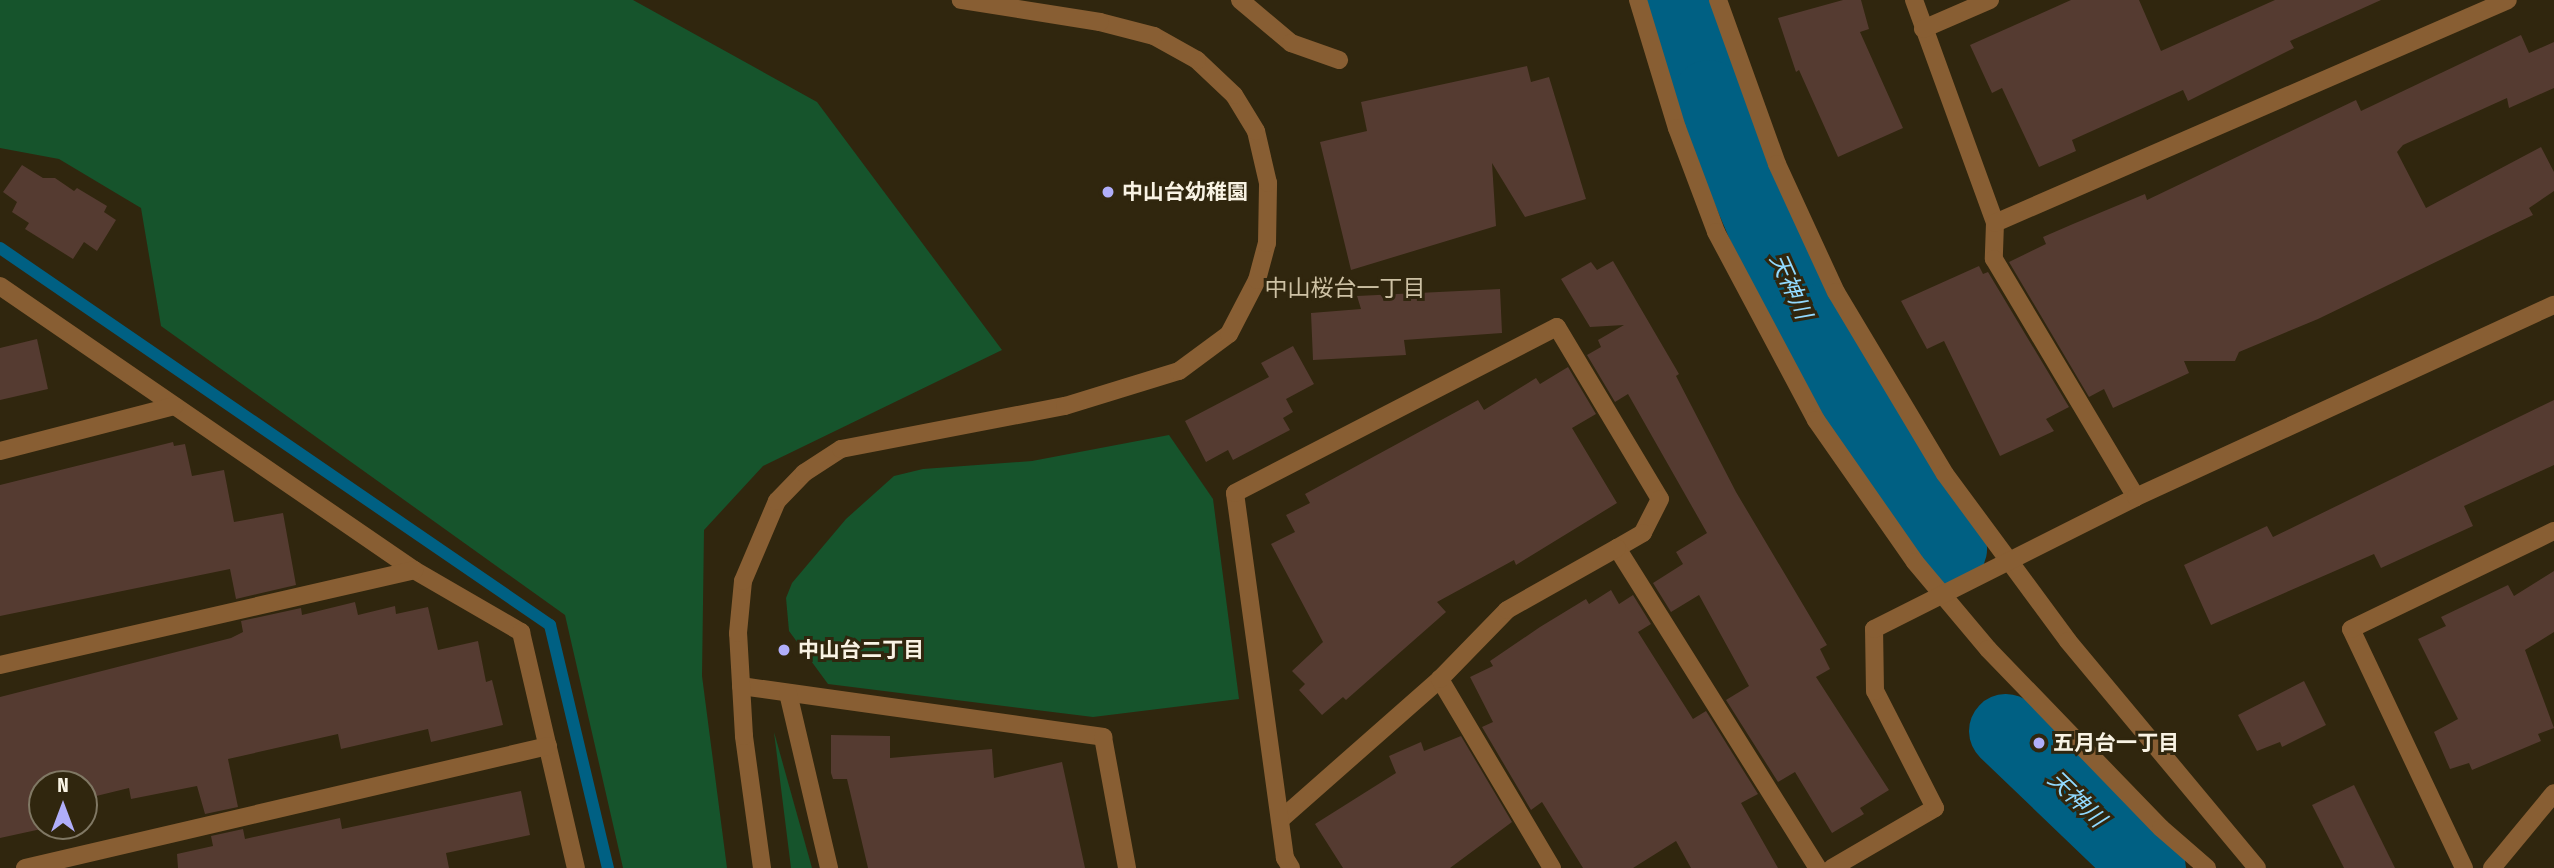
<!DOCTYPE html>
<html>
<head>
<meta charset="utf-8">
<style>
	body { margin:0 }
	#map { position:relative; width:2554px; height:868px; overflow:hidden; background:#30260e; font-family:"Fira Sans Condensed","Noto Sans JP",sans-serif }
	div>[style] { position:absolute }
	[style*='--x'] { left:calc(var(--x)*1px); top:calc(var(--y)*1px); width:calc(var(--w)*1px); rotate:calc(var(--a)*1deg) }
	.green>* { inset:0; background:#16542c }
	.stream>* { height:12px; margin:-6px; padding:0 6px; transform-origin:6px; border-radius:6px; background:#006083 }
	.river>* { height:74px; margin:-37px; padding:0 37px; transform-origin:37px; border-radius:37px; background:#006083 }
	.building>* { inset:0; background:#553b31 }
	.minor>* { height:18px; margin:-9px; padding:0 9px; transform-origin:9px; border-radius:9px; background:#885e33 }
	.dots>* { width:19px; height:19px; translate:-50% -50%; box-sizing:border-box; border:4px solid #30260e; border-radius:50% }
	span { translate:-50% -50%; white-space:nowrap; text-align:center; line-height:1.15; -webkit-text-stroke:6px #30260e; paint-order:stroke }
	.poi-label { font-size:21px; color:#f9f3e4; font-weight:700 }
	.left { translate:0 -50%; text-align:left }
	.water-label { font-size:23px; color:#92daff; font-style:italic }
	.neighbourhood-label { font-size:23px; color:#cdc1a4 }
	.north { position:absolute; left:28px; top:770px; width:70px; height:70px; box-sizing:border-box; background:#30260e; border:2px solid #807864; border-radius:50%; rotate:0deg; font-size:19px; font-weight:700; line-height:28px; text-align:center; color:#f9f3e4 }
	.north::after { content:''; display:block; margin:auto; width:24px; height:32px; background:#b0aefa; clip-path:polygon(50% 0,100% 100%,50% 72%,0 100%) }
</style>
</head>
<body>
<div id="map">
	<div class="green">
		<div style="clip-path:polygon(0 0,633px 0,817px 102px,1002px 350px,763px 466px,704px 530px,702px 676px,727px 868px,623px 868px,565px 615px,161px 326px,141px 208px,59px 159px,0 148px)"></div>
		<div style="clip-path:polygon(1169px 435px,1213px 499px,1239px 699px,1093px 717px,828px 684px,789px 631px,786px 598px,792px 583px,846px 519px,894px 476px,923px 469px,1032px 461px)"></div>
		<div style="clip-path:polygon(774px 732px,812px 868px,791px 868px)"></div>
	</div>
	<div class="stream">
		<div style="--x:0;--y:248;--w:667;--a:34.43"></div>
		<div style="--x:550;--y:625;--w:250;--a:76.6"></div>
	</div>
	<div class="river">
		<div style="--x:1677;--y:0;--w:102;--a:71.7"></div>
		<div style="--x:1709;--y:97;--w:244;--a:66.8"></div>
		<div style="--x:1805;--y:321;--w:270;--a:57.5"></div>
		<div style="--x:2006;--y:731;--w:198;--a:43.8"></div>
	</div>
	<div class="building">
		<div style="clip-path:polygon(1843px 0,1861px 0,1869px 29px,1860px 32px,1903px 128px,1838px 157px,1799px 70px,1796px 72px,1778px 18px)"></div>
		<div style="clip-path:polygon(2071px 0,2139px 0,2161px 51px,2275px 0,2381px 0,2290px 41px,2294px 48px,2188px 101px,2183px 90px,2072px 140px,2076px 151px,2039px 167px,2002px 88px,1992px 93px,1970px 45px)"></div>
		<div style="clip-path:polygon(2521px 35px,2529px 53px,2554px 42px,2554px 88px,2509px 108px,2507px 98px,2403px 145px,2397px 152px,2426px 208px,2541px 147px,2554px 172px,2554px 191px,2529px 208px,2533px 215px,2318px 319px,2239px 352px,2235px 361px,2184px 361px,2189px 373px,2113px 408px,2104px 389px,2089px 397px,2009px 262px,2046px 244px,2043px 237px,2073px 224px,2145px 194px,2147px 200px,2356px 100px,2361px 111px)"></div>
		<div style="clip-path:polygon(1527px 66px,1531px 82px,1549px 77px,1586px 199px,1525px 217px,1492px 163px,1496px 226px,1351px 270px,1320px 142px,1367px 131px,1361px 102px)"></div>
		<div style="clip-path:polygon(22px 165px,43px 178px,55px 178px,74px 191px,77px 188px,107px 206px,104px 212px,116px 220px,97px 251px,84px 242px,73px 259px,25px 229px,29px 223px,12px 212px,17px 202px,3px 192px)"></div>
		<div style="clip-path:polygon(1613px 261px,1679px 374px,1676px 376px,1736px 492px,1827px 645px,1820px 649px,1830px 669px,1816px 677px,1889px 790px,1860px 808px,1864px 814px,1832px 833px,1795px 772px,1778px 782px,1726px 700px,1749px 686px,1699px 595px,1671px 612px,1653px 583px,1683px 564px,1676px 552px,1707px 533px,1628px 394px,1615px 402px,1587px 355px,1601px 347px,1598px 340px,1624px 325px,1590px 327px,1561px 279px,1591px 262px,1597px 270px)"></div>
		<div style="clip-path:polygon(1979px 266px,1983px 274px,1988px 272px,2069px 407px,2046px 419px,2054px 431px,2000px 456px,1944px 341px,1927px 349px,1901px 301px)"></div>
		<div style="clip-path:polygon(1500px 289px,1502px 333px,1404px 340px,1406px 355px,1313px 360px,1311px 313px,1361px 309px,1357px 296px)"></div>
		<div style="clip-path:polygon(37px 339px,48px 389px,0 400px,0 348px)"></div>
		<div style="clip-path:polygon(1293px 346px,1314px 384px,1286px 399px,1293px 412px,1283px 418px,1290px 430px,1233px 460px,1228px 450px,1206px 462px,1185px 421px,1269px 377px,1261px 363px)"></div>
		<div style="clip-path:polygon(1568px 367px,1596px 414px,1572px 428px,1617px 503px,1516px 565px,1514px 560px,1437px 602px,1446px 612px,1346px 700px,1343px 697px,1322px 715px,1299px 690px,1305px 684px,1292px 671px,1323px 642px,1271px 544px,1295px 532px,1286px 515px,1310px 503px,1305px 494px,1478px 400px,1484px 410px,1536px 378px,1540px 384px)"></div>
		<div style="clip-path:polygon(2554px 400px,2554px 465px,2464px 506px,2473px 526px,2381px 568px,2374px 554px,2211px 625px,2184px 565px,2267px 526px,2273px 537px)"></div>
		<div style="clip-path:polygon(173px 442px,174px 446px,185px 444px,192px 476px,224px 470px,234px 522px,283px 513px,296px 585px,236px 599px,230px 569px,0 616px,0 485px)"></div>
		<div style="clip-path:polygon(2554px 571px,2554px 632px,2525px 650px,2554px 728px,2538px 734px,2541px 741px,2472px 770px,2469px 763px,2450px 769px,2434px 732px,2458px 719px,2418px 639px,2446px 626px,2441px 617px,2508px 585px,2514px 596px)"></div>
		<div style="clip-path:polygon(1611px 590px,1619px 604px,1633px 595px,1651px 624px,1638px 632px,1693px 719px,1706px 711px,1758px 794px,1741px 803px,1778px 868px,1691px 868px,1676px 841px,1633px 868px,1583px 868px,1542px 802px,1531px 810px,1482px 727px,1493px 722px,1470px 677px,1493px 666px,1490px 661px,1540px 627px,1586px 599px,1589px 604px)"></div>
		<div style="clip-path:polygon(355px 602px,358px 615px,395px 606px,396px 614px,428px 607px,438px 650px,478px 641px,486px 682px,492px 680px,503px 725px,431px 742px,428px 729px,341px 749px,338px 734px,228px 759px,238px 807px,205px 814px,197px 786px,131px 799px,129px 788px,84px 799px,84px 784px,42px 784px,42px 826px,55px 826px,0 838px,0 697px,231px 638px,243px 632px,241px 621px,301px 608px,302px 615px)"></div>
		<div style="clip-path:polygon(2304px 681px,2326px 725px,2282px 747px,2280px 742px,2257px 751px,2238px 715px)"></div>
		<div style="clip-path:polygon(831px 735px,890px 736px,890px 758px,992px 749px,994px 778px,1062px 762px,1085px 868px,868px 868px,847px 779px,833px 779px,831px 773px)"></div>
		<div style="clip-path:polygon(1461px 736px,1512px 822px,1450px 868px,1343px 868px,1315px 824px,1396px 773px,1389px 756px,1421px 742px,1424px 751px)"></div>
		<div style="clip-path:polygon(2354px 785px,2395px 868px,2344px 868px,2312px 805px)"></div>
		<div style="clip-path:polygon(521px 791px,530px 835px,446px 853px,449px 868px,178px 868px,177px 854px,213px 846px,211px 836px,243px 829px,245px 839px,340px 818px,342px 829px)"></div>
	</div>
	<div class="minor">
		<div style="--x:1240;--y:0;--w:67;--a:40.1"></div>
		<div style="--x:1291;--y:43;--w:51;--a:19.5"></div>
		<div style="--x:1638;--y:0;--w:134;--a:73.1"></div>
		<div style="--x:1677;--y:128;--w:111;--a:69.4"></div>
		<div style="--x:1716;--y:232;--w:213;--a:62"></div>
		<div style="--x:1816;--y:420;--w:173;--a:55.1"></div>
		<div style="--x:1915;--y:562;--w:114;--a:50"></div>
		<div style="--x:1988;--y:649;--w:249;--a:46"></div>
		<div style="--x:2161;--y:828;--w:61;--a:41"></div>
		<div style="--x:1718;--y:0;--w:174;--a:70.2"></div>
		<div style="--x:1777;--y:164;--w:141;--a:65.3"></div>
		<div style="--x:1836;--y:292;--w:212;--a:59.1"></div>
		<div style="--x:1945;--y:474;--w:207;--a:53.6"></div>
		<div style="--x:2068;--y:641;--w:295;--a:50.2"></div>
		<div style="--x:1914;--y:0;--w:237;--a:70"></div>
		<div style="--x:1995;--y:223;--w:36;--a:92"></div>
		<div style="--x:1994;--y:259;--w:277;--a:59.2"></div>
		<div style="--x:1923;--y:29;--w:73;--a:-23.4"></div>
		<div style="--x:1995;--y:223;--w:559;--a:-23.49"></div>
		<div style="--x:0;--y:286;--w:502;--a:34.45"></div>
		<div style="--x:414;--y:570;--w:124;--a:30.1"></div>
		<div style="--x:521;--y:632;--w:242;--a:76.9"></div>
		<div style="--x:0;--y:451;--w:180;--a:-14.5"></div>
		<div style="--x:0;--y:665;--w:425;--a:-12.9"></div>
		<div style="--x:741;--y:686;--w:366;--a:8"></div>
		<div style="--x:1103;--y:737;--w:133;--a:79.6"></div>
		<div style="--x:788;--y:693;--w:180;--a:76.8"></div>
		<div style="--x:1280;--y:820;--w:213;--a:-41.4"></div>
		<div style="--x:25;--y:868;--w:537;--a:-13.13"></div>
		<div style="--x:762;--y:868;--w:133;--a:-97.8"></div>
		<div style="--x:744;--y:736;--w:103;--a:-93.3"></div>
		<div style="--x:738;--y:633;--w:52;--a:-84.5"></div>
		<div style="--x:743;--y:581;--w:87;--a:-67"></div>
		<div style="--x:777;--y:501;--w:39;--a:-46"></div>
		<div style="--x:804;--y:473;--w:44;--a:-33"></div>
		<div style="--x:841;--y:449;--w:228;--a:-10.9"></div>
		<div style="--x:1065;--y:406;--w:119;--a:-17.1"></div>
		<div style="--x:1179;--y:371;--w:62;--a:-36.5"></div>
		<div style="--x:1229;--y:334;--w:61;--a:-62.6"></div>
		<div style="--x:1257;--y:280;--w:38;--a:-75"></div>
		<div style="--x:1267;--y:243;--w:60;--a:-89"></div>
		<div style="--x:1268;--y:183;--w:53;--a:-103"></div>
		<div style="--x:1256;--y:131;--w:42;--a:-121.4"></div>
		<div style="--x:1234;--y:95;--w:51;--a:-136.6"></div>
		<div style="--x:1197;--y:60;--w:49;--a:-150.8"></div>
		<div style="--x:1154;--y:36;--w:56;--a:-165.5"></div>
		<div style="--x:1100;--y:22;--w:141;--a:-171"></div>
		<div style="--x:1291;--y:868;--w:12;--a:-121"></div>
		<div style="--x:1285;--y:858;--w:368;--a:-97.8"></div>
		<div style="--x:1235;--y:493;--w:362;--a:-27.3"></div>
		<div style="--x:1557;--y:327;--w:200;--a:59.1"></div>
		<div style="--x:1660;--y:499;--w:38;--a:117"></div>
		<div style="--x:1643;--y:533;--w:30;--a:150"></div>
		<div style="--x:1617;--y:548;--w:378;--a:57.9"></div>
		<div style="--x:1552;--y:868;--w:220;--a:-120.7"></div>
		<div style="--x:1440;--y:679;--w:96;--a:-45.8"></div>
		<div style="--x:1507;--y:610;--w:126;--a:-29.4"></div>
		<div style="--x:1832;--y:868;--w:119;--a:-30.2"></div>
		<div style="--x:1935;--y:808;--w:131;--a:-117.1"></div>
		<div style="--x:1875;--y:691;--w:62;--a:-90.9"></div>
		<div style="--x:1874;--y:629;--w:293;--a:-26.7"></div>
		<div style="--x:2136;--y:497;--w:460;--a:-24.7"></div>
		<div style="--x:2464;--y:868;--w:264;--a:-115.3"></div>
		<div style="--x:2351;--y:629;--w:225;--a:-25.8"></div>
		<div style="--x:2492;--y:868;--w:97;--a:-50.4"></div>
	</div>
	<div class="dots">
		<div style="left:1108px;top:192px;background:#b0aefa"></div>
		<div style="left:784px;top:650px;background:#b0aefa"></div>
		<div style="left:2039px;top:743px;background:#b0aefa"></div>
	</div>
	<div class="poi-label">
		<span class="left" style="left:1122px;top:192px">中山台幼稚園</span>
		<span class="left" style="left:798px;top:650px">中山台二丁目</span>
		<span class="left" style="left:2053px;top:743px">五月台一丁目</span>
	</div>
	<div class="water-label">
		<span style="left:1791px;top:286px;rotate:66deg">天神川</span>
		<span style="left:2077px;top:799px;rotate:44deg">天神川</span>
	</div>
	<div class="neighbourhood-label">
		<span style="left:1345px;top:288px">中山桜台一丁目</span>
	</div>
	<div class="north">N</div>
</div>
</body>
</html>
